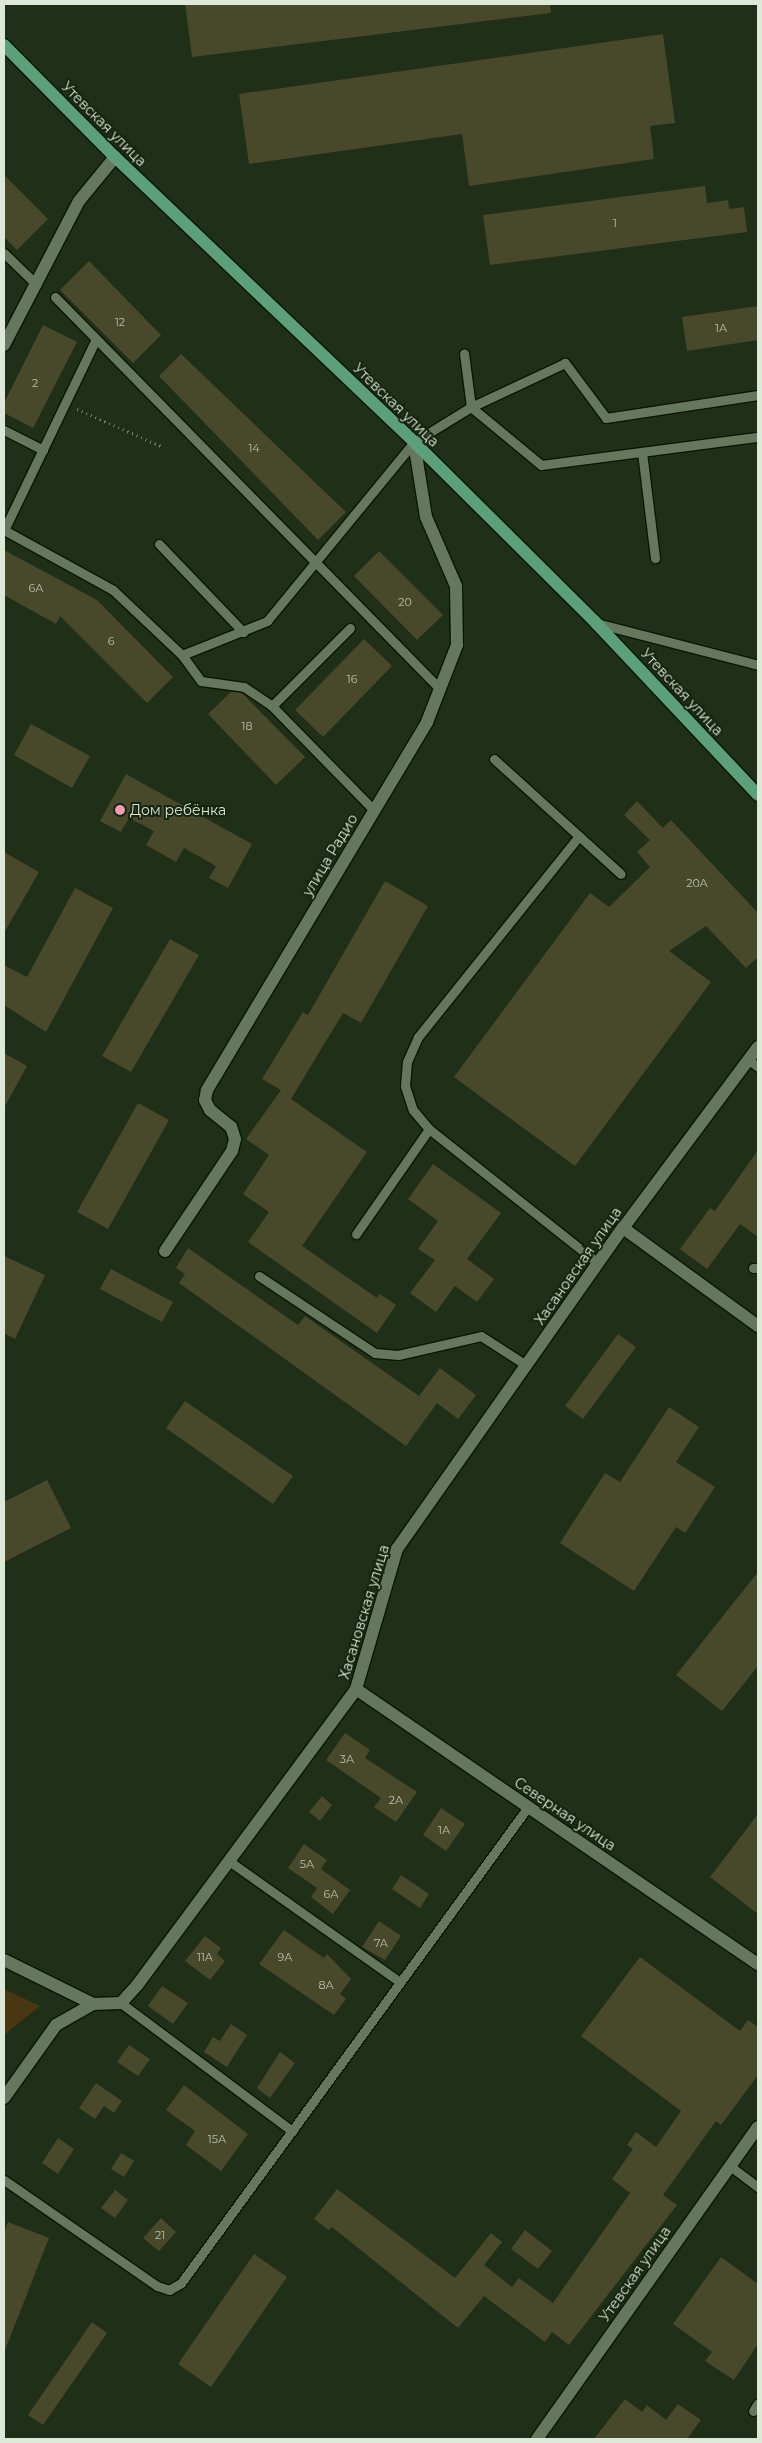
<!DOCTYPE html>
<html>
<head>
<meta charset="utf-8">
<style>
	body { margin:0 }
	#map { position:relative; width:762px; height:2443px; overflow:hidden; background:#202f18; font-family:Montserrat,sans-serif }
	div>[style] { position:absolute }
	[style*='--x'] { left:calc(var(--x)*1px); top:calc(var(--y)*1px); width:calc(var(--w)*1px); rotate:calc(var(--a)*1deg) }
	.green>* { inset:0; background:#4a3712 }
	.building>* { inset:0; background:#48482a }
	.path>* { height:3px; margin-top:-1.5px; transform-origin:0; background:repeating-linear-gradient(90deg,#7a8673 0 1px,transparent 0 5px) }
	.roads { filter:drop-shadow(1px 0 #091703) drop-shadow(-1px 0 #091703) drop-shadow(0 1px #091703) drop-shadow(0 -1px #091703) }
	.service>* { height:9px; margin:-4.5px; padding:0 4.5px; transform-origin:4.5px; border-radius:4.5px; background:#65785d }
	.minor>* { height:12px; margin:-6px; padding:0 6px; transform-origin:6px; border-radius:6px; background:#65785d }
	.primary>* { height:12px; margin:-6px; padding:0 6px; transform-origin:6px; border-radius:6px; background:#5ca07a }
	.dots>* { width:14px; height:14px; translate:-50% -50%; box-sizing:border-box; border:2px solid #16250e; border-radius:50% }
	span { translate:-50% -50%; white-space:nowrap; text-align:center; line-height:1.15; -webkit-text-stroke:4px #16250e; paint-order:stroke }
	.number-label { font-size:11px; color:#b8c0ad }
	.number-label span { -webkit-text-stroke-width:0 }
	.street-label { font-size:14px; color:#dee8d9 }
	.poi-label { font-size:14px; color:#dee8d9 }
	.left { translate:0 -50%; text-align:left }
	.frame { position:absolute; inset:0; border:5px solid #dee8d9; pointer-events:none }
</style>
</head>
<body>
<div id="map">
	<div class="green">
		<div style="clip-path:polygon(4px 1989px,40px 2006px,4px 2035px)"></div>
	</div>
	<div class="building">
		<div style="clip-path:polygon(185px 4px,550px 4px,551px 13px,192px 57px)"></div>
		<div style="clip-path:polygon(663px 34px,675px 123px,650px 126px,654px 159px,469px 186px,462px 134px,249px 164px,239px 94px)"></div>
		<div style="clip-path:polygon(4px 175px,48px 219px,17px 250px,4px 237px)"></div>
		<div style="clip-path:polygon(705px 186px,707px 203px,728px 200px,729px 209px,744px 207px,747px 232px,490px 265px,483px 215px)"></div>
		<div style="clip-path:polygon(89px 261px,161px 335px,133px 363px,60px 290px)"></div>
		<div style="clip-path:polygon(758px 306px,758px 340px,687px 351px,682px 317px)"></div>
		<div style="clip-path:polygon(43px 325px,77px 342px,33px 428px,4px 413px,4px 403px)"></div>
		<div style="clip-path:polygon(181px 354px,346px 512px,318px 540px,159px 376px)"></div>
		<div style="clip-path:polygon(4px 550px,97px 600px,173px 677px,147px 703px,60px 616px,56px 624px,4px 595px)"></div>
		<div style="clip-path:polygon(379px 551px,443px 615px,417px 640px,354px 576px)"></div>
		<div style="clip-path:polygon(364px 639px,392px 666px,323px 737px,295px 710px)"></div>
		<div style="clip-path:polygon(231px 692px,242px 693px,305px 757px,276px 785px,208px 714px)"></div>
		<div style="clip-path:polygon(31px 724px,90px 756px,72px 788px,14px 755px)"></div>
		<div style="clip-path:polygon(126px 774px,252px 844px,228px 888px,209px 878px,216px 866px,184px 848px,176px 862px,146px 845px,154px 831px,129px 818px,121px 832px,100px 821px)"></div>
		<div style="clip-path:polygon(637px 801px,663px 828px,671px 820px,758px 913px,758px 957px,746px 968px,706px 926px,669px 951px,711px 982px,575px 1166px,454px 1077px,590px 893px,609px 907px,650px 867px,637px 852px,650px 840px,624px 815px)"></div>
		<div style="clip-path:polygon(4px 852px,39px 872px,4px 933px)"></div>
		<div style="clip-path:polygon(385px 881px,428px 906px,361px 1023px,343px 1013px,291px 1099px,367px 1152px,302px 1246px,377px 1298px,380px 1294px,396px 1305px,377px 1333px,248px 1242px,269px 1212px,243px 1194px,269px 1155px,246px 1139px,281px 1090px,262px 1079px,303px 1012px,308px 1015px)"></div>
		<div style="clip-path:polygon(75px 888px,113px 908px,46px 1032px,4px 1005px,4px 965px,27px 977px)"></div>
		<div style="clip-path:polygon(170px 939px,199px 955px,131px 1072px,102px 1056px)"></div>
		<div style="clip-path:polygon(4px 1053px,27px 1066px,4px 1108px)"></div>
		<div style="clip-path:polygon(138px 1103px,169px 1120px,108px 1229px,77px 1212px)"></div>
		<div style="clip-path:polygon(758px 1150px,758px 1237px,740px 1224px,707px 1269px,680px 1249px,710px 1208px,715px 1211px)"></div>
		<div style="clip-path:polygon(433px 1164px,501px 1213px,467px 1259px,494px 1279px,477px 1302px,455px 1286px,436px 1312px,410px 1293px,435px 1260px,418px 1249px,438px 1221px,408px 1199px)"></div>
		<div style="clip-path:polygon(188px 1248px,298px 1325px,305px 1316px,419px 1396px,440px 1368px,476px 1395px,458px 1419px,437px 1403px,406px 1446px,179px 1283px,185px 1274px,176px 1268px)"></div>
		<div style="clip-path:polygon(4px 1256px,45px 1275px,15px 1339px,4px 1333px)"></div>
		<div style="clip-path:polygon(111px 1269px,173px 1302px,162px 1322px,100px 1289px)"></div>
		<div style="clip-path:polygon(618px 1334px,636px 1347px,583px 1419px,565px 1406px)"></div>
		<div style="clip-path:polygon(185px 1401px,293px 1476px,273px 1504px,166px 1428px)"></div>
		<div style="clip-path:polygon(669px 1407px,699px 1427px,676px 1462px,715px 1487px,685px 1533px,676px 1527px,634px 1591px,560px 1543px,605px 1473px,620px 1482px)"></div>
		<div style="clip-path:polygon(47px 1480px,71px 1528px,4px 1562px,4px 1502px)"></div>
		<div style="clip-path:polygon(758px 1572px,758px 1666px,722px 1711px,676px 1675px)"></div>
		<div style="clip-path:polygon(345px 1733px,370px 1750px,365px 1758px,417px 1792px,396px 1822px,374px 1807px,381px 1798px,326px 1760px)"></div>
		<div style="clip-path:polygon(322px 1796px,332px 1805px,320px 1821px,309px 1812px)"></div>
		<div style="clip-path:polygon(441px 1808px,465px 1824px,446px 1851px,423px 1835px)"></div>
		<div style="clip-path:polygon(758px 1814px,758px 1914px,710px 1877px)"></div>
		<div style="clip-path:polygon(304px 1844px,327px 1860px,321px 1869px,350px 1890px,333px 1914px,311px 1897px,317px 1888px,288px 1868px)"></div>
		<div style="clip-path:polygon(401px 1875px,429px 1894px,420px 1908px,392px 1889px)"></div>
		<div style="clip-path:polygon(379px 1921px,401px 1936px,385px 1960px,362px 1947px)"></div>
		<div style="clip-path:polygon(284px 1930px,324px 1958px,327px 1954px,351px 1979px,340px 1994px,346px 1999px,334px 2015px,259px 1964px)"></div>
		<div style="clip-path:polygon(205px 1936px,221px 1948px,217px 1954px,225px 1961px,210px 1980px,185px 1961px)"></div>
		<div style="clip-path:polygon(640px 1957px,740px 2031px,748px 2020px,758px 2027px,758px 2075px,721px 2125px,716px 2121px,663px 2195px,677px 2205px,569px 2345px,552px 2332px,545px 2342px,484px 2296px,458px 2328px,332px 2227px,329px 2230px,314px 2219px,337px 2189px,455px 2278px,491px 2233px,502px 2242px,484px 2265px,512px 2287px,519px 2278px,553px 2303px,630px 2193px,612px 2179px,633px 2149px,627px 2145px,636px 2132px,656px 2147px,681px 2111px,581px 2036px)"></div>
		<div style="clip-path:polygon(162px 1986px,188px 2003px,173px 2024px,148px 2006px)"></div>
		<div style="clip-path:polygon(231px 2024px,247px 2035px,227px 2067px,204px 2052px,213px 2037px,220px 2041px)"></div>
		<div style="clip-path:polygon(129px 2045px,150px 2059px,138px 2076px,117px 2062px)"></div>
		<div style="clip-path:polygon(280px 2052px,295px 2063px,270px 2098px,257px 2088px)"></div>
		<div style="clip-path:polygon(96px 2083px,122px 2101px,114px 2113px,104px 2106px,95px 2119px,79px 2108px)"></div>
		<div style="clip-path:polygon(184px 2085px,248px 2134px,221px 2171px,186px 2145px,195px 2131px,166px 2110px)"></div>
		<div style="clip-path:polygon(58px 2138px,74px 2149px,58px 2174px,42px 2163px)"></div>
		<div style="clip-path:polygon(121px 2153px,134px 2161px,124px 2177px,111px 2169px)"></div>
		<div style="clip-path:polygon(115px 2190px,128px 2200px,115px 2218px,101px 2208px)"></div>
		<div style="clip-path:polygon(161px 2218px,176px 2232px,159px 2251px,143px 2238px)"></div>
		<div style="clip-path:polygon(8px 2222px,49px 2238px,5px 2350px,4px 2233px)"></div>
		<div style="clip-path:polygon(525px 2230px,552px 2251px,538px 2269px,511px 2249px)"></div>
		<div style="clip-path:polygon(254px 2254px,287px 2277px,211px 2387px,178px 2364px)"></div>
		<div style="clip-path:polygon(721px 2257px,758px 2284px,758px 2344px,734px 2380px,705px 2361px,712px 2352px,673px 2324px)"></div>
		<div style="clip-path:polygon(92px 2322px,107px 2333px,43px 2425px,28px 2415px)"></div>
		<div style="clip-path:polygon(625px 2399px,642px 2412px,647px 2405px,666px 2420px,678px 2404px,701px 2420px,687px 2439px,594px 2439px)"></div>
	</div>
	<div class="path">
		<div style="--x:77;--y:409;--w:92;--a:23.8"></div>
	</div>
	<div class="roads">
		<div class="service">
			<div style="--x:4;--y:253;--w:45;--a:44.1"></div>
			<div style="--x:55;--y:297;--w:549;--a:45.52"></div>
			<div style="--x:96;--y:339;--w:212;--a:115.7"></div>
			<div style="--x:4;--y:530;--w:124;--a:28.8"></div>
			<div style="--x:113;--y:590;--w:95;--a:43.3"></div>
			<div style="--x:182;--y:655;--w:32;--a:54"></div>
			<div style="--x:201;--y:681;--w:43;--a:7.9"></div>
			<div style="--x:244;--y:687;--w:34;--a:34"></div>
			<div style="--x:758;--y:395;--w:154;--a:171.4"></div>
			<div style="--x:606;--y:418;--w:69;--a:-126.7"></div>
			<div style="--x:565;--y:363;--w:104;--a:154.9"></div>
			<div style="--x:471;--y:407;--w:91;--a:39.6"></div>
			<div style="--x:541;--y:465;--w:219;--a:-7.4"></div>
			<div style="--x:4;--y:430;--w:44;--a:27.1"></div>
			<div style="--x:642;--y:452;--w:107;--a:83"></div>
			<div style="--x:159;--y:544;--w:122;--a:46.3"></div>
			<div style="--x:596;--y:623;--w:167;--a:14.5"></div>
			<div style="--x:350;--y:628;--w:110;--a:135"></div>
			<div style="--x:272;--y:706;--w:146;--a:45.6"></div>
			<div style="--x:182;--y:655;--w:92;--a:-21.8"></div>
			<div style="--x:267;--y:621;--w:232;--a:-50.6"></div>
			<div style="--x:414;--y:442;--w:67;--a:-31.6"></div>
			<div style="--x:471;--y:407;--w:54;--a:-97.4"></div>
			<div style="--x:494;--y:759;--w:171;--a:42.2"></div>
			<div style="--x:579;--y:836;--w:258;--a:128.7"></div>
			<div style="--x:418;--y:1037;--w:27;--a:114"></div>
			<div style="--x:407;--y:1062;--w:24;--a:95"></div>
			<div style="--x:405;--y:1086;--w:25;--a:72"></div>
			<div style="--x:413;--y:1110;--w:25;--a:50"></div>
			<div style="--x:429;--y:1129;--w:216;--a:38.4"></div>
			<div style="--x:749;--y:1060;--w:11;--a:38"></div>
			<div style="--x:356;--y:1234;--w:128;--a:-55.2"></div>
			<div style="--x:753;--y:1268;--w:5;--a:0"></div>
			<div style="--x:259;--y:1276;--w:139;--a:33.6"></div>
			<div style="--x:375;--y:1353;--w:23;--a:5"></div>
			<div style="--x:398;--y:1355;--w:85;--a:-12.9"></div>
			<div style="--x:481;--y:1336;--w:54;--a:32.8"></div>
			<div style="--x:229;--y:1861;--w:209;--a:35.3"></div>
			<div style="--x:121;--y:2003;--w:214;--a:36.8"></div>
			<div style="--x:730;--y:2166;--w:35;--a:37"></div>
			<div style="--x:4;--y:2180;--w:186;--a:34.7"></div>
			<div style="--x:157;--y:2286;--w:13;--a:18"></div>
			<div style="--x:169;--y:2290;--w:14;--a:-30"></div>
			<div style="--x:181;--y:2283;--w:589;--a:-53.91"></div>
			<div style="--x:753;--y:2411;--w:9;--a:-58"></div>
		</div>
		<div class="minor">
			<div style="--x:4;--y:345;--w:162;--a:-62.5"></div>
			<div style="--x:79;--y:201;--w:57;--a:-50.7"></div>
			<div style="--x:623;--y:1228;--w:167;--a:36"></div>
			<div style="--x:165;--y:1251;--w:120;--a:-56.2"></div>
			<div style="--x:232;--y:1151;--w:12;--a:-76"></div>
			<div style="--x:235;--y:1139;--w:13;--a:-108"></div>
			<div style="--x:231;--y:1127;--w:27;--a:-141"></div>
			<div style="--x:210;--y:1110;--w:11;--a:-117"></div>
			<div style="--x:205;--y:1100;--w:10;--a:-79"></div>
			<div style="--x:207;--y:1090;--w:429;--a:-59.1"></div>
			<div style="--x:427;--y:722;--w:83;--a:-68.7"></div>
			<div style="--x:457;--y:645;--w:59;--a:-91"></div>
			<div style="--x:456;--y:586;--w:75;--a:-113.5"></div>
			<div style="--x:426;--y:517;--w:76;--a:-99.1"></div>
			<div style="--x:356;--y:1689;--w:487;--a:34.4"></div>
			<div style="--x:4;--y:1960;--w:99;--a:26.3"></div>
			<div style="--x:4;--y:2098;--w:90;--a:-54.5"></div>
			<div style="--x:56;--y:2025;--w:43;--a:-29.6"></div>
			<div style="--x:93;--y:2004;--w:28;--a:-2"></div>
			<div style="--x:121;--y:2003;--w:25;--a:-48"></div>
			<div style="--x:138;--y:1984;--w:367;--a:-53.5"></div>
			<div style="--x:356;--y:1689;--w:146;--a:-73.7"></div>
			<div style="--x:397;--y:1549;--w:393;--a:-54.9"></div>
			<div style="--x:623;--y:1228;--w:226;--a:-53.3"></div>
			<div style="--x:537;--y:2439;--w:382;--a:-54.7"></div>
		</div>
		<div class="primary">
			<div style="--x:4;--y:45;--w:158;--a:45.3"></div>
			<div style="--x:115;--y:157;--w:413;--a:43.6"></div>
			<div style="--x:414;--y:442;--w:257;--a:44.8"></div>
			<div style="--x:596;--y:623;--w:236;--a:46.7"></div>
		</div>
	</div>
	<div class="dots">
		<div style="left:120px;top:810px;background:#f19ab2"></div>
	</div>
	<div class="number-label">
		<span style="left:615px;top:223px">1</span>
		<span style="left:120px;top:322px">12</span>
		<span style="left:721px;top:328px">1А</span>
		<span style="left:35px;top:383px">2</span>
		<span style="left:254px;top:448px">14</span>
		<span style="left:36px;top:588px">6А</span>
		<span style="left:405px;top:602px">20</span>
		<span style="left:111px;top:641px">6</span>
		<span style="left:352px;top:679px">16</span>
		<span style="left:247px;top:726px">18</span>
		<span style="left:697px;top:883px">20А</span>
		<span style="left:347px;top:1759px">3А</span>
		<span style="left:396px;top:1800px">2А</span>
		<span style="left:444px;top:1830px">1А</span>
		<span style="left:307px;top:1864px">5А</span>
		<span style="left:331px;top:1894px">6А</span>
		<span style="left:381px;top:1943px">7А</span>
		<span style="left:205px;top:1957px">11А</span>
		<span style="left:285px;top:1957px">9А</span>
		<span style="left:326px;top:1985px">8А</span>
		<span style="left:217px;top:2139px">15А</span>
		<span style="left:160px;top:2235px">21</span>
	</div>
	<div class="street-label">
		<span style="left:104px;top:124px;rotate:45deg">Утевская улица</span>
		<span style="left:396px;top:405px;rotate:44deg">Утевская улица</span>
		<span style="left:682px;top:692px;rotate:47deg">Утевская улица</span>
		<span style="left:330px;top:855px;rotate:-59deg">улица Радио</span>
		<span style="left:578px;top:1266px;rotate:-55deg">Хасановская улица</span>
		<span style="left:364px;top:1612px;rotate:-73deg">Хасановская улица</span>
		<span style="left:565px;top:1814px;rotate:34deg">Северная улица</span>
		<span style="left:635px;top:2274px;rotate:-55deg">Утевская улица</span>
	</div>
	<div class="poi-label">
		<span class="left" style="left:130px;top:810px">Дом ребёнка</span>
	</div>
	<div class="frame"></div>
</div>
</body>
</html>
